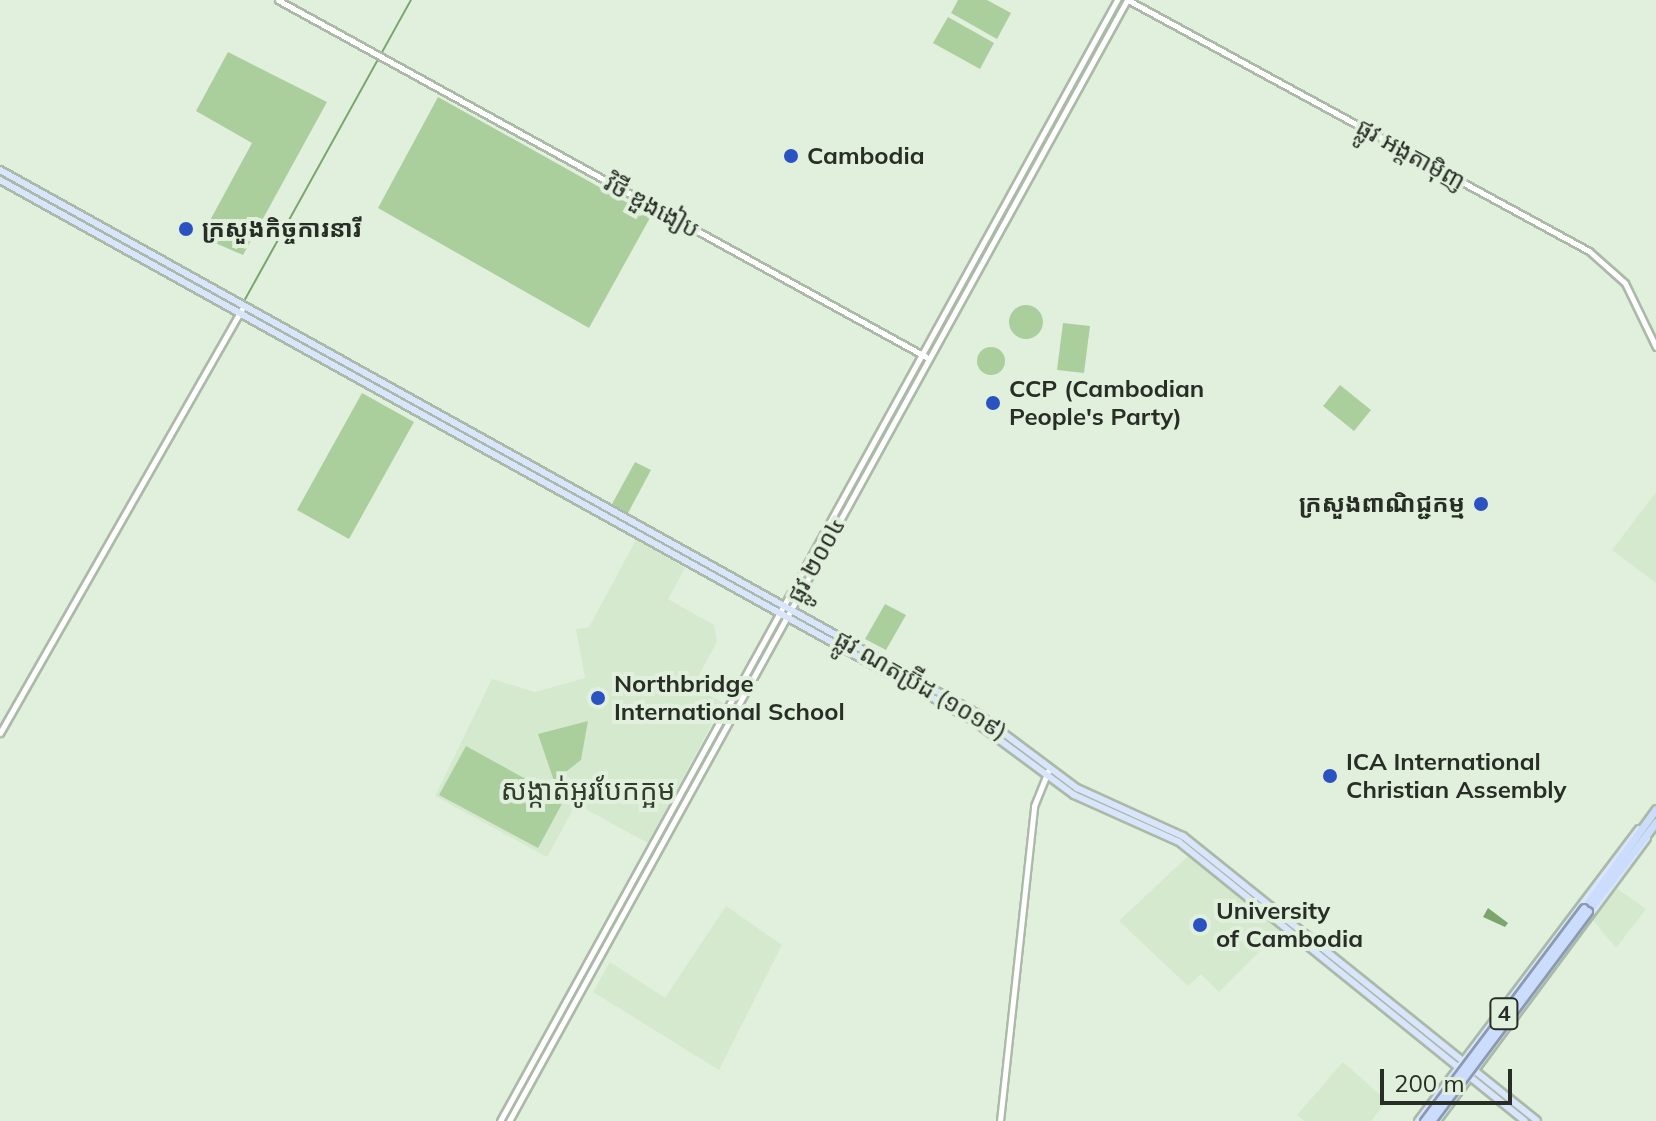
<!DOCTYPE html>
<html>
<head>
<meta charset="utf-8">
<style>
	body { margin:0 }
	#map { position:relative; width:1656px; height:1121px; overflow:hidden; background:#e1f0dd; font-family:Mulish,"Noto Sans Khmer",sans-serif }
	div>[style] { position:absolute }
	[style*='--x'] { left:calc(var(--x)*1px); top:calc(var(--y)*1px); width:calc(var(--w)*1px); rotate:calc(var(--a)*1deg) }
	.built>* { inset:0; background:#d5e9cf }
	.green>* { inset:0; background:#aacf9d }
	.round { border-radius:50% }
	.water>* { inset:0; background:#7ba56d }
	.stream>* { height:2px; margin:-1px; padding:0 1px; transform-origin:1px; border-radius:1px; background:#7ba56d }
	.roads { filter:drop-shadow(2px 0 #abb9a7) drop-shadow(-2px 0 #abb9a7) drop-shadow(0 2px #abb9a7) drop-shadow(0 -2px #abb9a7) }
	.tertiary>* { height:5px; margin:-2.5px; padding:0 2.5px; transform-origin:2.5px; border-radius:2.5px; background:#fff }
	.secondary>* { height:5px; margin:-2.5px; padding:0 2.5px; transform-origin:2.5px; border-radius:2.5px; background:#fff }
	.primary>* { height:6px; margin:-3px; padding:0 3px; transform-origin:3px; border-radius:3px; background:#d9e5fd }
	.trunk>* { height:7px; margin:-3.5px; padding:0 3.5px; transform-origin:3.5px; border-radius:3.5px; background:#ccdcfc }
	.bridges { filter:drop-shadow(2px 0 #8b99b1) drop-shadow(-2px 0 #8b99b1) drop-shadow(0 2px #8b99b1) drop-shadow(0 -2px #8b99b1) }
	.trunk-bridge>* { height:7px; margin:-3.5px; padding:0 3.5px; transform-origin:3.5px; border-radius:3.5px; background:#ccdcfc }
	.dots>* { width:22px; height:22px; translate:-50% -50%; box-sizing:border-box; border:4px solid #e1f0dd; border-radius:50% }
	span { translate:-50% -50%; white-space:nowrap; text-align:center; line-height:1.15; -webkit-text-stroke:8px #e1f0dd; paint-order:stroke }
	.shield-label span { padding:2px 6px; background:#e1f0dd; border:2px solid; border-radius:6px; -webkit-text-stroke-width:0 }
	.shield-label { font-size:22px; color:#282d26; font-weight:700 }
	.street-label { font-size:24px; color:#282d26 }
	.poi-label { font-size:24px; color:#282d26; font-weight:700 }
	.left { translate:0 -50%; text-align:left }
	.right { translate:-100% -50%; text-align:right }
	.quarter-label { font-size:28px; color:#323d2e }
	.scale { position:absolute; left:1380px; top:1069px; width:132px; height:36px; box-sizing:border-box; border:4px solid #282d26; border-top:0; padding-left:10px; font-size:24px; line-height:28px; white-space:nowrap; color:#282d26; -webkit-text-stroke:6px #e1f0dd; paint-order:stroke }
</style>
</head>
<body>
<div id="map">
	<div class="built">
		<div style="clip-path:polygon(1656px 492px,1656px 583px,1612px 550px)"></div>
		<div style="clip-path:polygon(636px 540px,685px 568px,668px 599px,714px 625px,717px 642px,693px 686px,723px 703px,648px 843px,576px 804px,547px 857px,435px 796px,492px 679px,535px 692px,585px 678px,576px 629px,589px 627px)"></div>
		<div style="clip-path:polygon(1189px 855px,1282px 929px,1219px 992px,1201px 974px,1188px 986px,1119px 921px)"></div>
		<div style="clip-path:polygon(1615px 887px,1646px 909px,1616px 948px,1592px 919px)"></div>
		<div style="clip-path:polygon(726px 906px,782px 945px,719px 1070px,593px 992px,610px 962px,665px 998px)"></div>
		<div style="clip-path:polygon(1343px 1062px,1387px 1101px,1371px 1121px,1304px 1121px,1297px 1115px)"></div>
	</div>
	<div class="green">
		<div style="clip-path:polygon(958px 0,987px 0,1011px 13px,997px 39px,951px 13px)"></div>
		<div style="clip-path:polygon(948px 17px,994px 43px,980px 69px,933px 43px)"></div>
		<div style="clip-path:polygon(228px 52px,327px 102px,243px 255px,201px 237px,252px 143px,196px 111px)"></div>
		<div style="clip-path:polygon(438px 97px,651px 216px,589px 328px,378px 208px)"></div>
		<div class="round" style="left:1009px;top:305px;width:34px;height:34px"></div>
		<div style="clip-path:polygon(1063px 323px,1090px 326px,1084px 373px,1057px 370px)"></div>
		<div class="round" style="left:977px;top:347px;width:28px;height:28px"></div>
		<div style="clip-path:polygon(1340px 385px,1371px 410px,1354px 431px,1323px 406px)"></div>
		<div style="clip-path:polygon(362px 393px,414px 422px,349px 539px,297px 510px)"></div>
		<div style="clip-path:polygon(635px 462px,651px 470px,628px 513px,612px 504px)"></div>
		<div style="clip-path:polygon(885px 604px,906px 615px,886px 650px,865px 639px)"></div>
		<div style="clip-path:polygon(588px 721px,581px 760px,554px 781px,538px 734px)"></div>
		<div style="clip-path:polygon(466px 746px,564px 800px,538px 848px,439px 795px)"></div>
	</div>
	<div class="water">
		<div style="clip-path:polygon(1488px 908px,1508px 923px,1505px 927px,1483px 917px)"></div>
	</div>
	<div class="stream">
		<div style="--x:243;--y:303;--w:346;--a:-61"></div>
	</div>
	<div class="roads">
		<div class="tertiary">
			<div style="--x:278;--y:0;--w:742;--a:28.84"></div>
			<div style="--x:1128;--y:0;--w:525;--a:28.57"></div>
			<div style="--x:1589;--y:251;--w:48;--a:41.6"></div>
			<div style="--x:1625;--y:283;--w:71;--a:64.2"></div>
			<div style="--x:0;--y:733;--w:488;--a:-60.3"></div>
			<div style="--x:1000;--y:1121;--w:317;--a:-83.8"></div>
			<div style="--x:1034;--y:806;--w:38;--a:-68"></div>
		</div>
		<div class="secondary">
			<div style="--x:500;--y:1121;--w:1280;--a:-61.17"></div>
			<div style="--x:509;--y:1121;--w:1280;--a:-61.13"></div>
		</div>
		<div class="primary">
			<div style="--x:0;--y:170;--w:1119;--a:29.08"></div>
			<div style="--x:978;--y:714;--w:124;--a:36.8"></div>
			<div style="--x:1077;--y:788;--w:116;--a:24.4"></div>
			<div style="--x:1183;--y:836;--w:454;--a:38.8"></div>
			<div style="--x:0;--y:180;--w:1114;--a:29.05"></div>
			<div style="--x:974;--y:721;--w:124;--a:36.5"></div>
			<div style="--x:1074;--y:795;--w:115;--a:24.1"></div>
			<div style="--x:1179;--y:842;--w:444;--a:38.9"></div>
			<div style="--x:1418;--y:1121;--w:366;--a:-52.9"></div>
			<div style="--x:1437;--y:1121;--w:352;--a:-53.4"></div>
		</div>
		<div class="trunk">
			<div style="--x:1584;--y:908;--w:122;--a:-54"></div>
			<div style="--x:1588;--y:911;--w:112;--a:-52.6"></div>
		</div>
	</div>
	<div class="bridges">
		<div class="trunk-bridge">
			<div style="--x:1424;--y:1121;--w:266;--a:-53.1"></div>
			<div style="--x:1431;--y:1121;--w:262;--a:-53.2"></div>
		</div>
	</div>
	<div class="dots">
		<div style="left:791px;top:156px;background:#2a52c1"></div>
		<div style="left:186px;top:229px;background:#2a52c1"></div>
		<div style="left:993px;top:403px;background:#2a52c1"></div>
		<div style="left:1481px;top:504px;background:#2a52c1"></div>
		<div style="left:598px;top:698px;background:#2a52c1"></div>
		<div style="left:1330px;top:776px;background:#2a52c1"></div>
		<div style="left:1200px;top:925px;background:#2a52c1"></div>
	</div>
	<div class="shield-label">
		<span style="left:1504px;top:1014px">4</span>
	</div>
	<div class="street-label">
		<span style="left:1411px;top:154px;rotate:29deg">ផ្លូវ អង្តតាម៉ិញ</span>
		<span style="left:652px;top:206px;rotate:29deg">វិថី ឌួងងៀប</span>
		<span style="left:816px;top:560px;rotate:-61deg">ផ្លូវ ២០០៤</span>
		<span style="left:921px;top:685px;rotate:30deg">ផ្លូវ ណតប្រ៊ីដ (១០១៩)</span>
	</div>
	<div class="poi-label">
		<span class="left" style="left:807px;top:156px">Cambodia</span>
		<span class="left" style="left:202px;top:229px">ក្រសួងកិច្ចការនារី</span>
		<span class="left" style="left:1009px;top:403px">CCP (Cambodian<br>People's Party)</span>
		<span class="right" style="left:1465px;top:504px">ក្រសួងពាណិជ្ជកម្ម</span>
		<span class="left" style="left:614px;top:698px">Northbridge<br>International School</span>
		<span class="left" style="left:1346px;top:776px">ICA International<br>Christian Assembly</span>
		<span class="left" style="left:1216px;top:925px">University<br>of Cambodia</span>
	</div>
	<div class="quarter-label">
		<span style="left:588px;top:790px">សង្កាត់អូរបែកក្អម</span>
	</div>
	<div class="scale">200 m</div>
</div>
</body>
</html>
